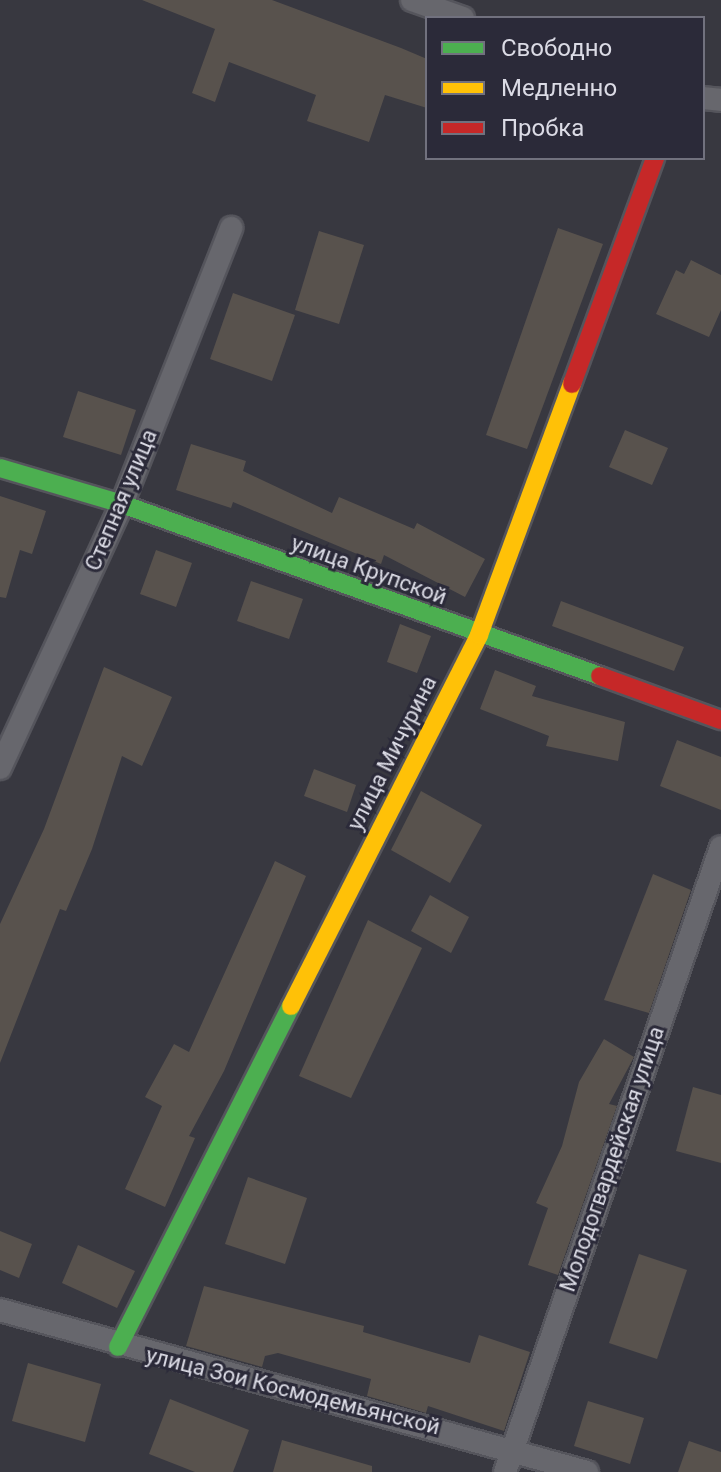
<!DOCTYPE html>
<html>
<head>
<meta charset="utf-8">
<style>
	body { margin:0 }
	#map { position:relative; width:721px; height:1472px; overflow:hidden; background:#383840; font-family:Roboto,sans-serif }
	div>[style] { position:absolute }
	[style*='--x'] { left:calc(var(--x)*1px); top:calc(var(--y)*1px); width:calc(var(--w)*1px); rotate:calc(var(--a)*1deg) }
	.building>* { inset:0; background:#58524d }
	.roads { filter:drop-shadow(2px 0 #55555c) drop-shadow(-2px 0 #55555c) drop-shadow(0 2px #55555c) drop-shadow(0 -2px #55555c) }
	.street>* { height:22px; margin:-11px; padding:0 11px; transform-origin:11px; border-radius:11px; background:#67676d }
	.fast>* { height:18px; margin:-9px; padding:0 9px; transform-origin:9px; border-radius:9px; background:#4caf50 }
	.slow>* { height:18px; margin:-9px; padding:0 9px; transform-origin:9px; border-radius:9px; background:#ffc107 }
	.jam>* { height:18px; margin:-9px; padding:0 9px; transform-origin:9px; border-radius:9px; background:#c62828 }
	span { translate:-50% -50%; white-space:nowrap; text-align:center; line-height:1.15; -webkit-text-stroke:6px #2b2a39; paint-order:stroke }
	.street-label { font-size:22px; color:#dbdbe5 }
	.legend { position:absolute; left:425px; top:16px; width:280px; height:144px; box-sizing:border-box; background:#2b2a39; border:2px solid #71717e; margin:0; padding:10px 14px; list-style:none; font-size:24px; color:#dbdbe5 }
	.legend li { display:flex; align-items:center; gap:16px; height:40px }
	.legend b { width:40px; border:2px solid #71717e }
</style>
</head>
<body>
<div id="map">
	<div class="building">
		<div style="clip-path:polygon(142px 0,272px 0,401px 48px,427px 59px,427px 108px,385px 95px,369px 142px,307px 121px,316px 95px,229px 62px,215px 102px,192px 93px,215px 29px)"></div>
		<div style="clip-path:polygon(558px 228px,603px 244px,527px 449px,486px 435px)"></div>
		<div style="clip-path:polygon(319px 231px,364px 245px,339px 324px,295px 310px)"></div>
		<div style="clip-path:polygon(691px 260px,721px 275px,721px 310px,709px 337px,656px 314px,676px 270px,684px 274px)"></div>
		<div style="clip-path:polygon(233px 293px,295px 315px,272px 381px,210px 359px)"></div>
		<div style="clip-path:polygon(78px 391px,136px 410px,121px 455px,63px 437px)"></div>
		<div style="clip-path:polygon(625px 430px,668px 448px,652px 485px,609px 467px)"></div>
		<div style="clip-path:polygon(191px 444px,246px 461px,243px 471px,332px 513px,339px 497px,414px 529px,417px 523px,485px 559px,465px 597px,384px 555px,381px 564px,233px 502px,231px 508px,176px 490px)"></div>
		<div style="clip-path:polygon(0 496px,46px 511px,32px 554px,20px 550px,6px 598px,0 597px)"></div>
		<div style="clip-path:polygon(156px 550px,192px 563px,176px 607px,140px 594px)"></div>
		<div style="clip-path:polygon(251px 581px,303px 599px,289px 639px,237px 621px)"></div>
		<div style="clip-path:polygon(561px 601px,684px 647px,674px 671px,552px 626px)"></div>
		<div style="clip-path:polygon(400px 624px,431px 636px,417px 673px,387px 662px)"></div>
		<div style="clip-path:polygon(104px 667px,172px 697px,142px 766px,122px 756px,92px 849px,66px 911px,60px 909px,0 1063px,0 924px,44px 829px)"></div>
		<div style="clip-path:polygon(495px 670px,536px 686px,532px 696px,625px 722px,618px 761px,546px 746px,549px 736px,480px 709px)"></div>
		<div style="clip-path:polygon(677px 740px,721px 757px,721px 810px,660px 786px)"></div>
		<div style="clip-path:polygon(314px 769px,356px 785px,347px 812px,304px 796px)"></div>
		<div style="clip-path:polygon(421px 791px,482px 825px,450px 883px,391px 850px)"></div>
		<div style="clip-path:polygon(275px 861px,306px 876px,224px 1071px,189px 1136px,195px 1138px,165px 1207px,125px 1189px,162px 1106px,145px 1097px,174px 1044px,189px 1052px)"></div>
		<div style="clip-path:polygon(653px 874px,691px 890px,649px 1013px,604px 1000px)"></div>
		<div style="clip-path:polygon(430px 895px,469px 917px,451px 953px,411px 931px)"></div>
		<div style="clip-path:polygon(368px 920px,422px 948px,351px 1098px,299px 1076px)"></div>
		<div style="clip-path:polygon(604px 1039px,634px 1057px,609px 1104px,617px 1106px,558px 1275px,528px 1265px,548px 1208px,536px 1203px,562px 1146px,579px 1082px)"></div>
		<div style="clip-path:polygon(693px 1087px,721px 1095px,721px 1163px,676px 1151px)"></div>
		<div style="clip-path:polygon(248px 1177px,307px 1198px,285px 1264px,225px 1244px)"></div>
		<div style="clip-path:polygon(0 1231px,32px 1244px,19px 1278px,0 1270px)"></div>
		<div style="clip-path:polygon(78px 1245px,135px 1271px,117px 1308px,62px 1283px)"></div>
		<div style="clip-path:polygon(639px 1254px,687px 1270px,657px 1359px,609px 1343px)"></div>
		<div style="clip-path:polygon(204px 1286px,364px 1326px,363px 1332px,470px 1363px,479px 1335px,530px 1352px,504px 1431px,428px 1406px,426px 1413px,367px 1396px,371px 1379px,278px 1353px,265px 1356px,262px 1367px,186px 1346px)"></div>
		<div style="clip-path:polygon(28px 1363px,101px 1384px,85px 1442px,12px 1421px)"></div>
		<div style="clip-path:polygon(170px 1399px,249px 1430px,233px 1472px,195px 1472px,149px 1454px)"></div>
		<div style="clip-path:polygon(588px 1401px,644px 1418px,630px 1464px,574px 1446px)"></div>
		<div style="clip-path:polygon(282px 1440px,372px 1466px,372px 1472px,273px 1472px)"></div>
		<div style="clip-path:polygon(689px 1441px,721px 1452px,721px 1472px,678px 1472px)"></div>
	</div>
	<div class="roads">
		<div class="street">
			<div style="--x:412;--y:0;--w:54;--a:19.4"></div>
			<div style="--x:703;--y:98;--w:18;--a:6"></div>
			<div style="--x:0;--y:768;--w:291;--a:-65.2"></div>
			<div style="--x:122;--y:504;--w:297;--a:-68.4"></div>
			<div style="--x:0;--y:1310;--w:609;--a:15.43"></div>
			<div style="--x:505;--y:1472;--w:661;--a:-70.93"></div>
		</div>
		<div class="fast">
			<div style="--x:0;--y:468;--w:127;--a:16.4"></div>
			<div style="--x:122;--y:504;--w:508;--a:19.79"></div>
			<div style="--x:118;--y:1347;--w:382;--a:-63.1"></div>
		</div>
		<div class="slow">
			<div style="--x:291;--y:1006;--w:416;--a:-63.1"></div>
			<div style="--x:479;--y:635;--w:268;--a:-69.7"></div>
		</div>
		<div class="jam">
			<div style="--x:572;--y:384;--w:241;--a:-69.8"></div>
			<div style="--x:600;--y:676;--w:129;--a:20"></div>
		</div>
	</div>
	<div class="street-label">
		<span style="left:121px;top:500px;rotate:-67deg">Степная улица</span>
		<span style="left:369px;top:570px;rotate:20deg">улица Крупской</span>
		<span style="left:392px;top:753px;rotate:-63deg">улица Мичурина</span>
		<span style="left:612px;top:1159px;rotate:-71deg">Молодогвардейская улица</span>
		<span style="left:293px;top:1391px;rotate:14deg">улица Зои Космодемьянской</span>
	</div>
	<ul class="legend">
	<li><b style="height:10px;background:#4caf50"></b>Свободно</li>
	<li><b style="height:10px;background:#ffc107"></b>Медленно</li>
	<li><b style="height:10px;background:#c62828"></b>Пробка</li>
	</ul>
</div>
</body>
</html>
